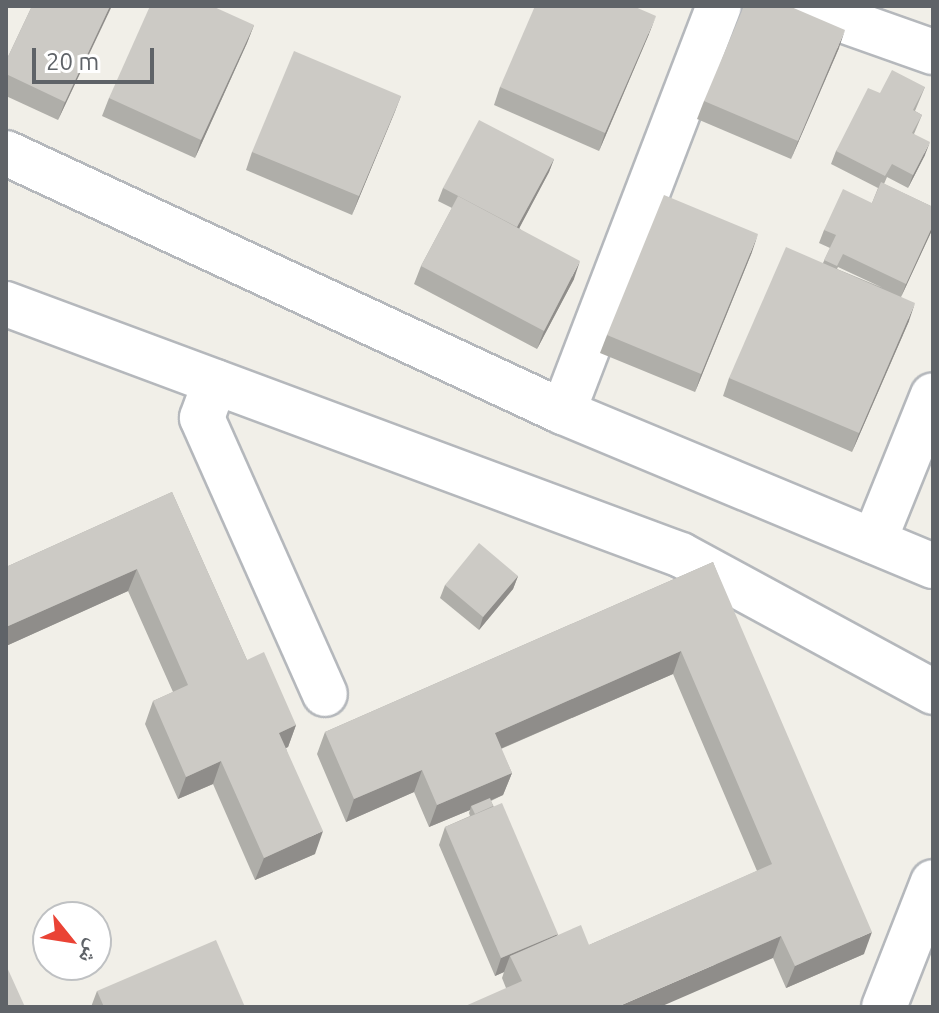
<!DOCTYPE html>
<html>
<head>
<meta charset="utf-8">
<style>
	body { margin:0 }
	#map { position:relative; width:939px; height:1013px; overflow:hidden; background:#f1efe8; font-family:Ubuntu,"Noto Naskh Arabic",sans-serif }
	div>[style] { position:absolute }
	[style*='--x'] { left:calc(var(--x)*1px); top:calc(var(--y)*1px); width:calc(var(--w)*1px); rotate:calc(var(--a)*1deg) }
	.roads { filter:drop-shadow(2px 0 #b5b8bc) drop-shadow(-2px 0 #b5b8bc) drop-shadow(0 2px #b5b8bc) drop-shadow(0 -2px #b5b8bc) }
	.minor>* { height:44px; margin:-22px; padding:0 22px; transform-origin:22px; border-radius:22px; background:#fff }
	.wall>* { inset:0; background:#afaea9 }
	.shaded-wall>* { inset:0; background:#8f8d8a }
	.building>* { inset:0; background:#cccac5 }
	span { translate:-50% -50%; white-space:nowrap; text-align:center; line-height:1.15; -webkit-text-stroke:6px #fff; paint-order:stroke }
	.frame { position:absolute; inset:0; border:8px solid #5f6368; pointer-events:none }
	.north { position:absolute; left:32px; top:901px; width:80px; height:80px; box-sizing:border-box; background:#fff; border:2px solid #bfc1c3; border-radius:50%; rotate:120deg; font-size:22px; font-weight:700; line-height:32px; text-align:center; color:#5f6368 }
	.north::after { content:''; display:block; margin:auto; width:28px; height:36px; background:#ea4335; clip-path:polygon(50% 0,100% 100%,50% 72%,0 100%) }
	.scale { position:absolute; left:32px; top:48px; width:122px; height:36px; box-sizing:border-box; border:4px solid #5f6368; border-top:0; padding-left:10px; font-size:24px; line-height:28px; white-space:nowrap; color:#5f6368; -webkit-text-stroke:6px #fff; paint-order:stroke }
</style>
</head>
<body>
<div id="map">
	<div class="roads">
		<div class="minor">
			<div style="--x:803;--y:6;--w:138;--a:19.5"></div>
			<div style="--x:6;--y:153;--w:614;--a:24.94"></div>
			<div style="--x:563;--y:412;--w:401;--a:22.6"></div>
			<div style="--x:6;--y:304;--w:720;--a:20.4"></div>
			<div style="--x:681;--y:555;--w:287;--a:28.5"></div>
			<div style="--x:215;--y:382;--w:38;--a:110"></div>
			<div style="--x:202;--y:418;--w:302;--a:66"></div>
			<div style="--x:563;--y:412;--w:435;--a:-69"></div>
			<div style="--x:874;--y:541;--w:157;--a:-68"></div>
			<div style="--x:884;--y:1007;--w:134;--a:-68.6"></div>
		</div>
	</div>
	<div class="wall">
		<div style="clip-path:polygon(32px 6px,111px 6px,58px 120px,6px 96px,6px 61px)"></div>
		<div style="clip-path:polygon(254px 25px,247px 43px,195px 158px,102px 116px,109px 98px)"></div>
		<div style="clip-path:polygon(649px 34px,599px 151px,494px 105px,500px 87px)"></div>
		<div style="clip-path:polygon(839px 48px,791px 159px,697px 119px,704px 101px)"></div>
		<div style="clip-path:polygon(evenodd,925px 87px,915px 111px,922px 115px,914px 134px,925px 155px,908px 188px,887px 177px,884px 184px,933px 207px,933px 228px,901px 297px,909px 321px,852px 452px,723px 396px,729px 378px,823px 263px,830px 248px,819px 243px,824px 230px,872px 203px,878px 188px,831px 164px,836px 151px,880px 93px,925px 87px,838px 267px,883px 288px,837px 269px,838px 267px)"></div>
		<div style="clip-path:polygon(401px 96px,352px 215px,246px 170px,252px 152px)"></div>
		<div style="clip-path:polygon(554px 159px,549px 172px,519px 228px,574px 279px,537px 349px,414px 284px,421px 266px,452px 208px,438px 201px,443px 188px)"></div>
		<div style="clip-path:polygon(752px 252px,695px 392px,600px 353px,607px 335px)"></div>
		<div style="clip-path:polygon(172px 492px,247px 660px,296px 725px,288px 747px,286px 748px,315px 854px,255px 880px,213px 784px,178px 799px,145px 724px,153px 701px,173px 692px,128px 591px,6px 646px,6px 567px)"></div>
		<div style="clip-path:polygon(evenodd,713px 562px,864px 954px,786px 988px,773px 958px,506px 988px,502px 978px,504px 972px,495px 976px,439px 845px,445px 827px,470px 816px,469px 813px,470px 810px,429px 827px,414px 792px,346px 822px,317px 754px,325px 732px,713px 562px,673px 674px,757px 871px,589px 945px,557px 936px,491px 801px,503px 795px,512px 773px,501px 749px,673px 674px)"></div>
		<div style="clip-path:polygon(518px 576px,513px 589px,479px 630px,440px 598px,445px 585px)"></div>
		<div style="clip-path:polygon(97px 991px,245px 1007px,91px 1007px)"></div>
	</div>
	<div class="shaded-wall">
		<div style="clip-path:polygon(110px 6px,111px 6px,111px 8px,58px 120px,65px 102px)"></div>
		<div style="clip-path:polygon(656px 16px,649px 34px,599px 151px,605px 133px)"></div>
		<div style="clip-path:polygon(254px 25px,247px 43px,195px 158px,201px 140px)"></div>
		<div style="clip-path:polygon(845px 30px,839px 48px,791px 159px,798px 141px)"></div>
		<div style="clip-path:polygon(401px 96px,394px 114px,352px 215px,359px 196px)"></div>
		<div style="clip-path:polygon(930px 142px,925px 155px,908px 188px,913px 175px)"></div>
		<div style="clip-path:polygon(554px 159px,549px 172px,513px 240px,517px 227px)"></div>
		<div style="clip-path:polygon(933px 225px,933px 228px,901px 297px,906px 284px)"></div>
		<div style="clip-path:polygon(758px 234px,752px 252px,695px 392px,701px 374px)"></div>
		<div style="clip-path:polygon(580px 261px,574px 279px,537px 349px,544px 331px)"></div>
		<div style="clip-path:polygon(915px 303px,909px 321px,852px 452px,859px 433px)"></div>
		<div style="clip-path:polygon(137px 569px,128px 591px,6px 646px,6px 627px)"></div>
		<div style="clip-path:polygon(518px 576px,513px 589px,479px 630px,483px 617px)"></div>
		<div style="clip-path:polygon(681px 651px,673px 674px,486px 755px,495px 733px)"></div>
		<div style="clip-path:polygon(296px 725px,288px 747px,271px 755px,279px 733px)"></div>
		<div style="clip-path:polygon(221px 761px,213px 784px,178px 799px,186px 777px)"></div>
		<div style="clip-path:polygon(422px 770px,414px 792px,346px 822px,354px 799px)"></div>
		<div style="clip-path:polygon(512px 773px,503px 795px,473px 808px,471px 806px,470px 810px,429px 827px,437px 805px)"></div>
		<div style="clip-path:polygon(323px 831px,315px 854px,255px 880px,264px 858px)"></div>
		<div style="clip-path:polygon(872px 932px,864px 954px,786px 988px,795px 966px)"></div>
		<div style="clip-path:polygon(558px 934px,551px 952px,510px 956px,504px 972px,495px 976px,501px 958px)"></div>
		<div style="clip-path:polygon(781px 936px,773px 958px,660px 1007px,617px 1007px)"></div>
	</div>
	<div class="building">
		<div style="clip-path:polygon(32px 6px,110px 6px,65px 102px,6px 74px,6px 61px)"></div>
		<div style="clip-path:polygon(150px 6px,212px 6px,254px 25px,201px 140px,109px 98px)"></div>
		<div style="clip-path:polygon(535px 6px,633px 6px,656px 16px,605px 133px,500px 87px)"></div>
		<div style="clip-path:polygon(744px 6px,789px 6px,845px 30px,798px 141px,704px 101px)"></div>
		<div style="clip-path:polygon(294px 51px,401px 96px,359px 196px,252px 152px)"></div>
		<div style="clip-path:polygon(892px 70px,925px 87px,913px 110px,922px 115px,912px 133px,930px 142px,913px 175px,892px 164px,885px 176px,836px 151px,868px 88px,880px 93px)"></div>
		<div style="clip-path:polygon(479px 120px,554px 159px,517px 227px,443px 188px)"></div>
		<div style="clip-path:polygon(881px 182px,933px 207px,933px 225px,906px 284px,843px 254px,837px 266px,824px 260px,836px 235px,824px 230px,843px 189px,872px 203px)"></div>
		<div style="clip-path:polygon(664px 195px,758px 234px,701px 374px,607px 335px)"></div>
		<div style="clip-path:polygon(458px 196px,580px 261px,544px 331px,421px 266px)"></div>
		<div style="clip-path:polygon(786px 247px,915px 303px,859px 433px,729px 378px)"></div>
		<div style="clip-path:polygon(172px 492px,247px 660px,264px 652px,296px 725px,279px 733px,323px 831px,264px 858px,221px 761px,186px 777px,153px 701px,188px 685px,137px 569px,6px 627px,6px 567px)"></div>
		<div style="clip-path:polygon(479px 543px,518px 576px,483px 617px,445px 585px)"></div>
		<div style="clip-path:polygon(713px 562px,872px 932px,795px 966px,781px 936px,617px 1007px,463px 1007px,522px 981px,510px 956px,581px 925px,589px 945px,772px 864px,681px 651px,495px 733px,512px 773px,437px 805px,422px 770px,354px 799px,325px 732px)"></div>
		<div style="clip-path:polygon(490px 798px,493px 806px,475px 814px,471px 806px)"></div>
		<div style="clip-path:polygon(502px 803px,558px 934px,501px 958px,445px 827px)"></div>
		<div style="clip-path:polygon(216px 940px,245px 1007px,104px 1007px,97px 991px)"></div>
		<div style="clip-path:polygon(6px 965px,25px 1007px,6px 1007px)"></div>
	</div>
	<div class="frame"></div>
	<div class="north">ش</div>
	<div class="scale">20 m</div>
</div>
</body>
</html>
